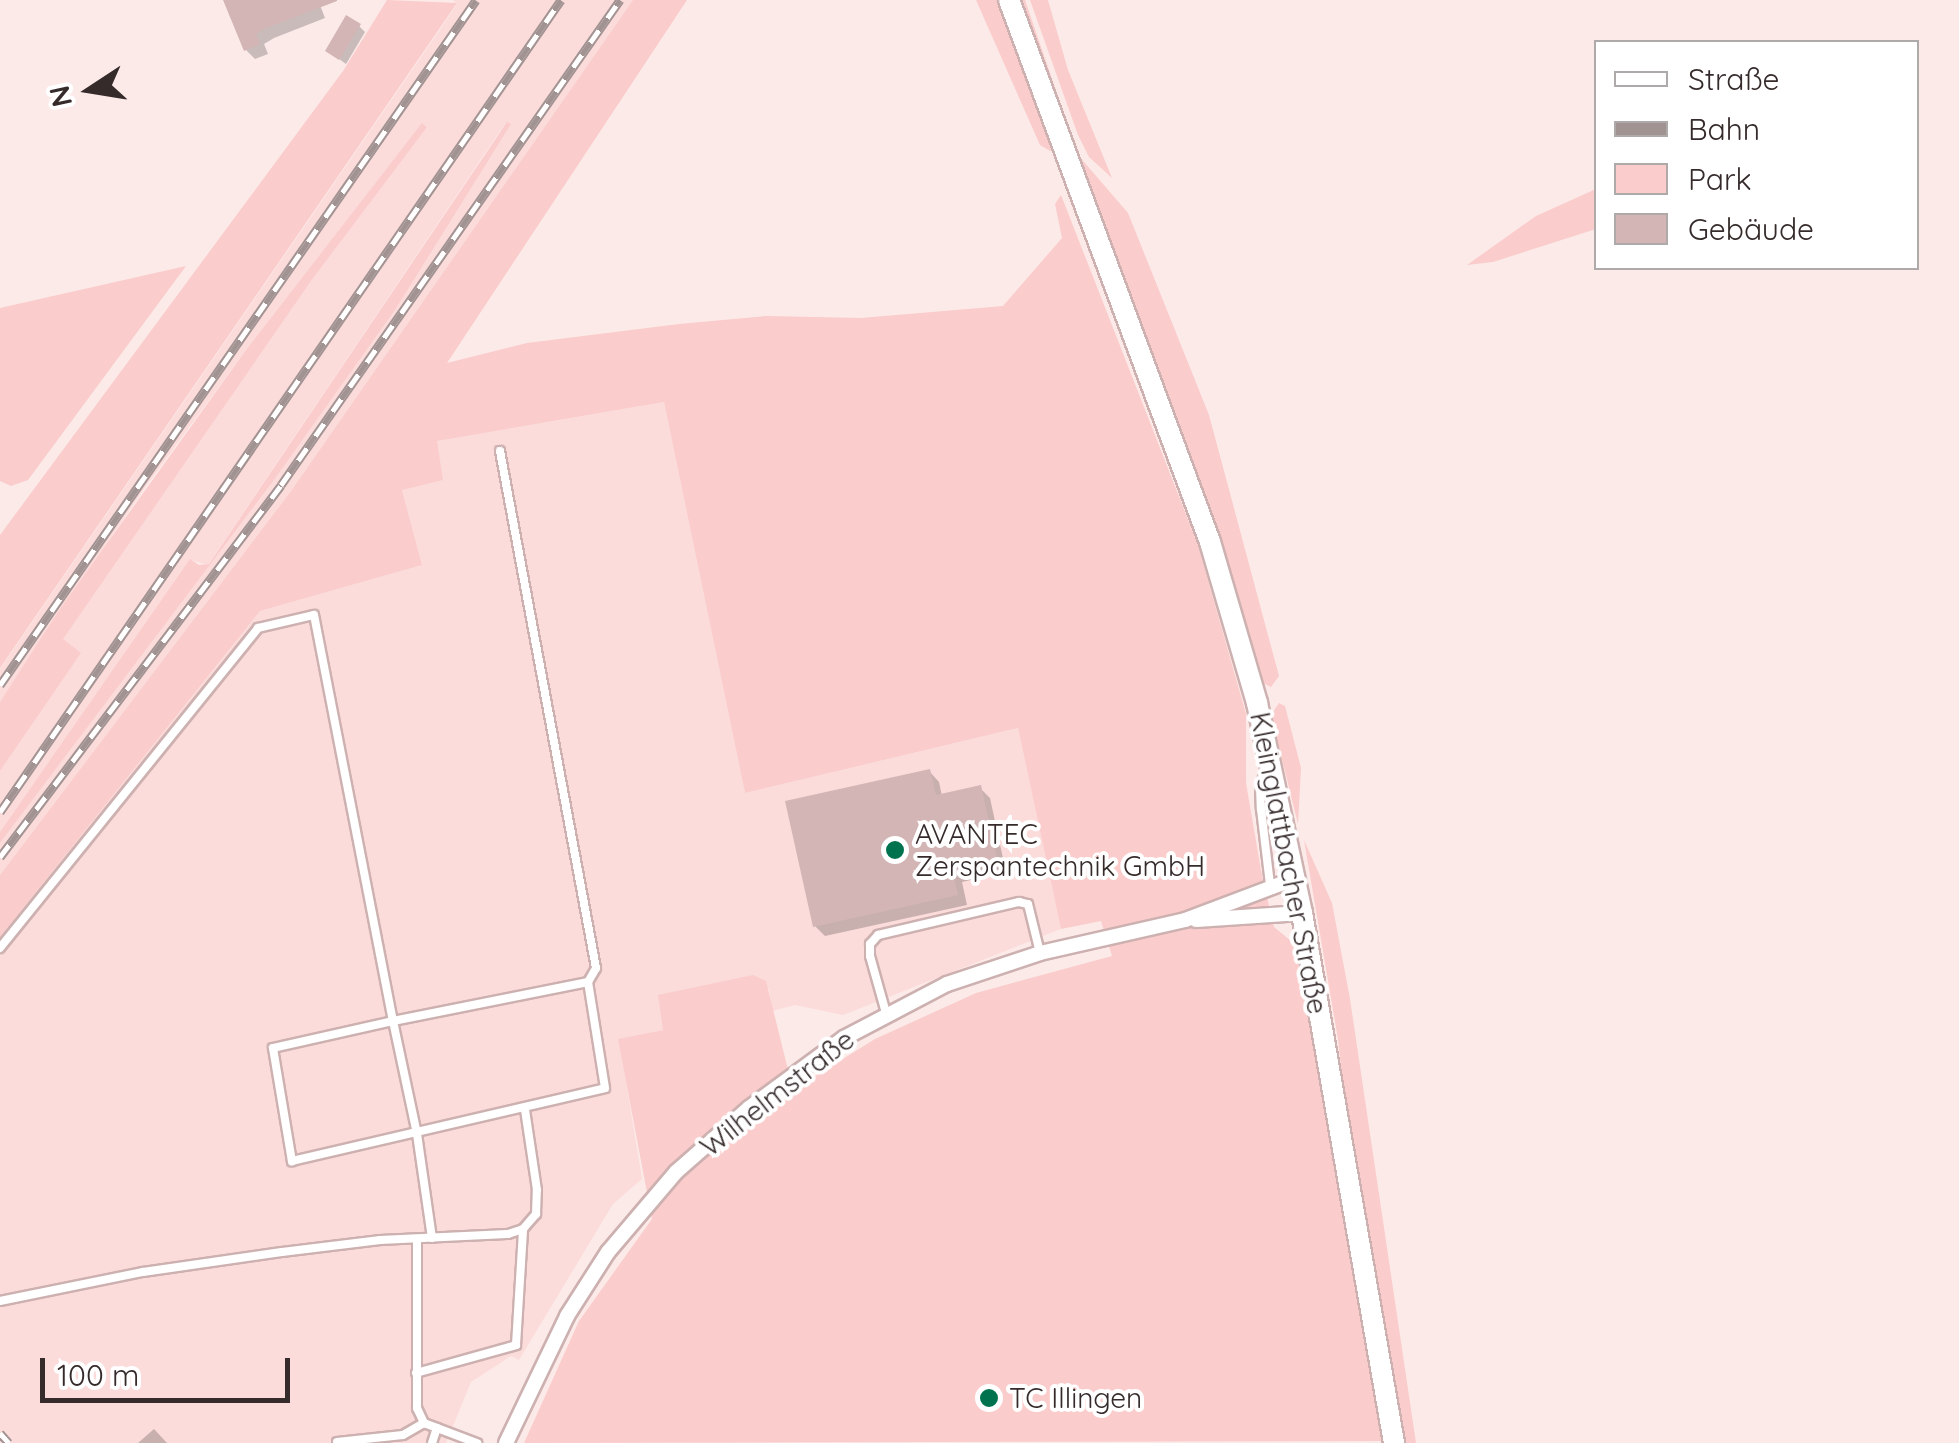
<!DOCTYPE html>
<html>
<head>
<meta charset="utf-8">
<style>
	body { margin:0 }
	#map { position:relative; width:1959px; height:1443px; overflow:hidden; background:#fceae9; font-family:Quicksand,sans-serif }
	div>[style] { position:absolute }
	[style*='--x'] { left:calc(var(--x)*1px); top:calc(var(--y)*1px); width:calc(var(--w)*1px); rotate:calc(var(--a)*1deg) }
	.built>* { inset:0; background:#fbdcdb }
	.green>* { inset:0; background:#facccb }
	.shadow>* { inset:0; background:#0003 }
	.building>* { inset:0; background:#d2b5b4 }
	.roads { filter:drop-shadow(2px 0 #cdb1b0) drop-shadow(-2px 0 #cdb1b0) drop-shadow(0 2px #cdb1b0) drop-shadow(0 -2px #cdb1b0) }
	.lane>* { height:8px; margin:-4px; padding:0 4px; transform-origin:4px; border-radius:4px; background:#fff }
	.street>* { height:14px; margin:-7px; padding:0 7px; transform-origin:7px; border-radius:7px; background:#fff }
	.secondary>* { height:20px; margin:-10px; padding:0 10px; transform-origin:10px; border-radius:10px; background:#fff }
	.rail>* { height:9px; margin-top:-4.5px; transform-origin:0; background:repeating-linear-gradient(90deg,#fff 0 15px,#a29393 0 30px); box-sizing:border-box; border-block:2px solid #a29393 }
	.dots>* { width:28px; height:28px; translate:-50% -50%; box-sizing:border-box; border:5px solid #fff; border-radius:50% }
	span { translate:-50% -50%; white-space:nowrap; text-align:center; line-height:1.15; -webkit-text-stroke:8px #fff; paint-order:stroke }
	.poi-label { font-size:28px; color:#362b2b }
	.left { translate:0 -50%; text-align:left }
	.street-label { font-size:28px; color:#362b2b }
	.legend { position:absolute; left:1594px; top:40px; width:325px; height:230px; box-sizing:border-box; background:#fff; border:2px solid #afaaaa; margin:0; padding:12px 18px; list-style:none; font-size:30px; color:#362b2b }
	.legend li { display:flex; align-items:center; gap:20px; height:50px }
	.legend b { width:50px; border:2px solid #afaaaa }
	.north { position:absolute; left:40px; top:40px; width:100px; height:100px; -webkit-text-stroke:8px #fff; paint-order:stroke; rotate:258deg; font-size:28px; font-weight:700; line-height:40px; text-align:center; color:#362b2b }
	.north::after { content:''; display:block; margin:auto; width:35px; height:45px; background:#362b2b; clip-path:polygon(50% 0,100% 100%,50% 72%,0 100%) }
	.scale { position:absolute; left:40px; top:1358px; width:250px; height:45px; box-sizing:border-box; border:5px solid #362b2b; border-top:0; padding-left:12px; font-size:30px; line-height:35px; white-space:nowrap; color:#362b2b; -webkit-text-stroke:8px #fff; paint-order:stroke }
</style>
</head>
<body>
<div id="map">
	<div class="built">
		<div style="clip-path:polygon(453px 0,633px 0,291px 491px,0 875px,0 843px,274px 480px,395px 310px,506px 122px,208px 565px,191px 560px,0 832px,0 771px,80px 654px,62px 639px,311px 281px,427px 126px,422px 124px,246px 350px,146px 486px,0 702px,0 669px,443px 25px,457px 4px)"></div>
		<div style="clip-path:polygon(664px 402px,745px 793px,1018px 728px,1061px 929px,843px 1015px,795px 1005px,772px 1011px,769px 989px,663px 1030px,619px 1039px,642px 1179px,613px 1204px,519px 1360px,511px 1356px,471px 1382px,446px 1443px,0 1443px,0 937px,260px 611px,422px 565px,402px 490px,436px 441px)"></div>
	</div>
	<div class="green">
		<div style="clip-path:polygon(387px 0,457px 3px,0 668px,0 535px,343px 71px)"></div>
		<div style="clip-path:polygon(633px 0,687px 0,447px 363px,527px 343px,679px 324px,766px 316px,861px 318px,1003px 306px,1062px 238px,1055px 204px,1061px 195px,1198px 545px,1246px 714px,1246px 783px,1262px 876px,1274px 927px,1291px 941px,1301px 966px,1385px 1441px,524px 1443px,579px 1321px,652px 1219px,618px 1039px,663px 1030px,658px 995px,753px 975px,766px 981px,793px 1090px,875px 1039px,976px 993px,1112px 956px,1101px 921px,1061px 929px,1018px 728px,745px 793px,664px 402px,437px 441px,443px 480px,402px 490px,422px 565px,260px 611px,0 937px,0 875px,291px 491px)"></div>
		<div style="clip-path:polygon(976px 0,997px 0,1053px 146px,1050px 151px,1040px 145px)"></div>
		<div style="clip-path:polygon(1021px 0,1025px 0,1078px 155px,1128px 213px,1209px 415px,1279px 676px,1271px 687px,1263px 683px,1222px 554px)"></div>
		<div style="clip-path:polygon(1030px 0,1048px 0,1068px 70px,1112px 178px,1089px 157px,1078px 135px)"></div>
		<div style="clip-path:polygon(507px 122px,511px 124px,395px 310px,274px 480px,0 843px,0 832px,190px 559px,199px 565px,209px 564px)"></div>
		<div style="clip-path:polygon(422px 123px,427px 127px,311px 281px,63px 639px,81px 653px,0 771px,0 702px,60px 609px,246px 350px)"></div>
		<div style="clip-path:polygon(1596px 189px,1596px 229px,1493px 262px,1467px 265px,1536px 216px)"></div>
		<div style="clip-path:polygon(186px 266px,28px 480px,11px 486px,0 481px,0 308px)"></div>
		<div style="clip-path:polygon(1279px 703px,1285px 706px,1301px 768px,1298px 824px,1271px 715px)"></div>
		<div style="clip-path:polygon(1304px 840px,1332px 903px,1350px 999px,1416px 1443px,1401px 1443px,1348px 1135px,1338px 1039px)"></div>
	</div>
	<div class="shadow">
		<div style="clip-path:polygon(226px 0,318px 0,325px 18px,274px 38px,264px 44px,268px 54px,255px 59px,246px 50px)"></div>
		<div style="clip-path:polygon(359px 26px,365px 32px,346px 64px,328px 51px)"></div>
		<div style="clip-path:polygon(930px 772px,939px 782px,942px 796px,980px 788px,990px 798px,1006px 872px,962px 882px,967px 905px,825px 936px,815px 926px)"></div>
		<div style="clip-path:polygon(154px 1429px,167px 1443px,138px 1443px)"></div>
	</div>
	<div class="building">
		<div style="clip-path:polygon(223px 0,337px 0,337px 1px,264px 29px,256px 34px,260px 44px,244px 51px)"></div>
		<div style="clip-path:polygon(346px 15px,361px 24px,339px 60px,325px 51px)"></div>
		<div style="clip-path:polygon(930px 769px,936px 795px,981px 785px,998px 863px,953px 873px,958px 895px,813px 927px,785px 801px)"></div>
	</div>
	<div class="roads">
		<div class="lane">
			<div style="--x:1266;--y:769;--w:18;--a:109"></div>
			<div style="--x:1260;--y:786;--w:23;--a:88"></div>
			<div style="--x:1261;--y:809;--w:77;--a:83.2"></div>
			<div style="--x:0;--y:948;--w:411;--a:-51.1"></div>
			<div style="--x:258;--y:628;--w:57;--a:-13.1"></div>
			<div style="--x:314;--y:615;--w:414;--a:79"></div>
			<div style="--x:393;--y:1021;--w:123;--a:167.3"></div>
			<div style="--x:273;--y:1048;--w:115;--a:80.5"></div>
			<div style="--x:292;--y:1161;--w:321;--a:-13.1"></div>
			<div style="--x:605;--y:1088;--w:107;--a:-99.1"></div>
			<div style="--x:886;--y:1013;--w:59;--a:-105.7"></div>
			<div style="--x:870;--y:956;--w:12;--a:-90"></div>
			<div style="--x:870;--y:944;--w:12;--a:-48"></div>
			<div style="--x:878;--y:935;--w:145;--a:-13.2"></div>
			<div style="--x:1019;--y:902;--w:9;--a:13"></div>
			<div style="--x:1028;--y:904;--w:50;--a:76.2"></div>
			<div style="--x:432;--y:1238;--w:105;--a:-98.2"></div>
			<div style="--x:417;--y:1134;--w:116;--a:-102"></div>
			<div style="--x:393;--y:1021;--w:199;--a:-11.3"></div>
			<div style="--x:588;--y:982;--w:16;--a:-60"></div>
			<div style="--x:596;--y:968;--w:526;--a:-100.52"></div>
			<div style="--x:417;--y:1239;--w:169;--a:90"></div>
			<div style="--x:417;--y:1408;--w:17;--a:65"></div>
			<div style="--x:424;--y:1423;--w:57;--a:20.7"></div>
			<div style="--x:0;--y:1301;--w:146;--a:-11.5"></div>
			<div style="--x:143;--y:1272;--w:140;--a:-8.2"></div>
			<div style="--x:282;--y:1252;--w:99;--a:-7"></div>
			<div style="--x:380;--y:1240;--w:128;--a:-2.7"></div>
			<div style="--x:508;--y:1234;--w:16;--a:-18"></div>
			<div style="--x:523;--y:1229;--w:20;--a:-49"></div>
			<div style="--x:536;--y:1214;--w:24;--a:-88"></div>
			<div style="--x:537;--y:1190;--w:81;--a:-98.5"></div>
			<div style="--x:416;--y:1373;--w:104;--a:-15.6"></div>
			<div style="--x:516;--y:1345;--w:116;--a:-86.5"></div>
			<div style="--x:337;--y:1442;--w:66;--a:-6.1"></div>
			<div style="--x:403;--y:1435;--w:24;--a:-30"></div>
			<div style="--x:432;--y:1443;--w:16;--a:-72"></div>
		</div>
		<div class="street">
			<div style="--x:1196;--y:920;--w:106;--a:-3.8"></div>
			<div style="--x:506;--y:1443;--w:141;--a:-64.3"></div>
			<div style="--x:567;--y:1316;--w:76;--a:-57.4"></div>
			<div style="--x:608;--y:1252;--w:105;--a:-49.6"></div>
			<div style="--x:676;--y:1172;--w:97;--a:-41.2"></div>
			<div style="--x:749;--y:1108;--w:118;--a:-36.4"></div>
			<div style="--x:844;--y:1038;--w:116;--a:-27.7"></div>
			<div style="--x:947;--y:984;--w:98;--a:-18.4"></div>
			<div style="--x:1040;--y:953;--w:149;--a:-12.8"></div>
			<div style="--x:1185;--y:920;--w:119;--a:-20.7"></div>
		</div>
		<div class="secondary">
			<div style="--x:1009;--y:0;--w:578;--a:69.65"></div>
			<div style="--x:1210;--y:542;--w:168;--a:73.7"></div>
			<div style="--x:1257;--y:703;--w:215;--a:77.9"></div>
			<div style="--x:1302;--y:913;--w:538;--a:80.15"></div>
		</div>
	</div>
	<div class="rail">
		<div style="--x:0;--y:685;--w:834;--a:-55.2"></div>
		<div style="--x:0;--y:812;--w:987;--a:-55.36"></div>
		<div style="--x:0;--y:857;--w:466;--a:-52.9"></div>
		<div style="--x:281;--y:485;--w:592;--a:-55.05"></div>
		<div style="--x:0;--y:1433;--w:13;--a:48"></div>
	</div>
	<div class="dots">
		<div style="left:895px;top:850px;background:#00724d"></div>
		<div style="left:989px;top:1398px;background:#00724d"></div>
	</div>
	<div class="poi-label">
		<span class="left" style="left:915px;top:850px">AVANTEC<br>Zerspantechnik GmbH</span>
		<span class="left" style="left:1009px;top:1398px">TC Illingen</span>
	</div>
	<div class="street-label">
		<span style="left:1289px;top:863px;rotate:79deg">Kleinglattbacher Straße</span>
		<span style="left:777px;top:1093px;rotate:-38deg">Wilhelmstraße</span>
	</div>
	<ul class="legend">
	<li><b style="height:12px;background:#fff"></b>Straße</li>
	<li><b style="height:12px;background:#a29393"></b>Bahn</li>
	<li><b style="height:28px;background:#facccb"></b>Park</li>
	<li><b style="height:28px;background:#d2b5b4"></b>Gebäude</li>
	</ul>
	<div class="north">N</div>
	<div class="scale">100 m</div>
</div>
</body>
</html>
